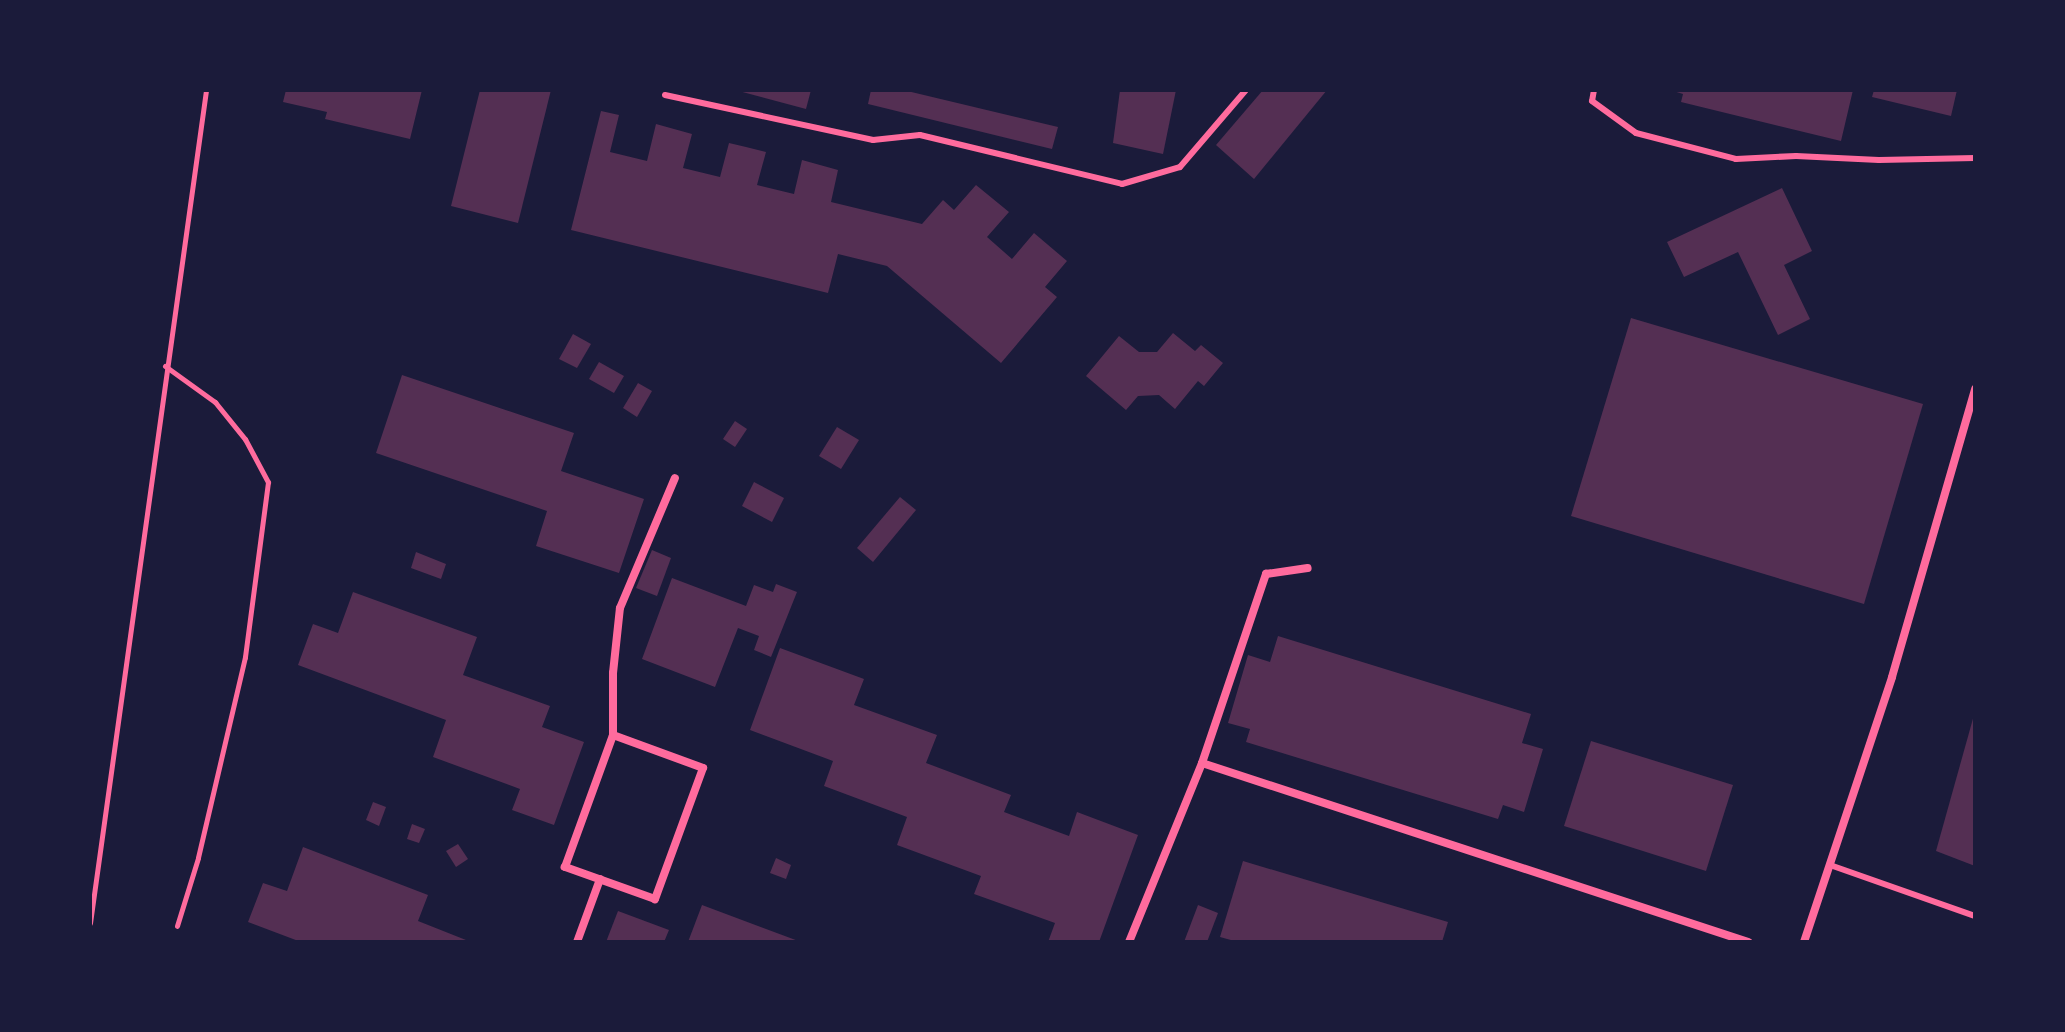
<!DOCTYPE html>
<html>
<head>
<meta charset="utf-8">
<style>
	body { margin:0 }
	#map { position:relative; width:2065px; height:1032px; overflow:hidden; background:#1b1b3a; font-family:Roboto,sans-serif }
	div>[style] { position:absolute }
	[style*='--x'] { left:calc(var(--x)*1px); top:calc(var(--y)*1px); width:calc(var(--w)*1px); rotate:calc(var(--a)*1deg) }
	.building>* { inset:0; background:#542f53 }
	.path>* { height:5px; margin:-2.5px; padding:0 2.5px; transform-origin:2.5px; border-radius:2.5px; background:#ff6b9d }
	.service>* { height:6px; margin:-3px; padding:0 3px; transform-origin:3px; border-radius:3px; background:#ff6b9d }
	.minor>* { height:8px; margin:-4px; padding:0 4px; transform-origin:4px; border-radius:4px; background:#ff6b9d }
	span { translate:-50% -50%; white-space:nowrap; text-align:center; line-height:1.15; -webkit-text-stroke:7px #1b1b3a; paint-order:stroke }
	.frame { position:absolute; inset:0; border:92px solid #1b1b3a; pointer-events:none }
</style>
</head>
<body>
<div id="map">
	<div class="building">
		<div style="clip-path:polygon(286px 90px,422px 90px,410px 139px,325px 119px,327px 112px,283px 102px)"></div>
		<div style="clip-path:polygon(480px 90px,551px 90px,518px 223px,451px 206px)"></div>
		<div style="clip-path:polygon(735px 90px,811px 90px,806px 109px)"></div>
		<div style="clip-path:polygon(871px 90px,903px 90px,1058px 127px,1052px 149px,868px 104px)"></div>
		<div style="clip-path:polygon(1120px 90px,1176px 90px,1163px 154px,1113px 143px)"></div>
		<div style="clip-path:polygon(1263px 90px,1327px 90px,1254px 179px,1216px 145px)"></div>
		<div style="clip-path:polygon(1670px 90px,1853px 90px,1841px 141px,1681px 102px,1683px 94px)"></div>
		<div style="clip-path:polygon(1874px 90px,1957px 90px,1951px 116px,1872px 97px)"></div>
		<div style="clip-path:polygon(601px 111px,619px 115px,610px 152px,647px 161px,656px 124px,692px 134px,683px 168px,720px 177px,729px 143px,746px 147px,766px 152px,757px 185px,794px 194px,802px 160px,838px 170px,831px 202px,922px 224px,943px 200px,954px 210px,976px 185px,1009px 212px,987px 237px,1012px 259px,1034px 233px,1067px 261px,1045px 287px,1057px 297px,1001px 363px,887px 266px,838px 254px,828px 293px,571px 230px)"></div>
		<div style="clip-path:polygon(1782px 188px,1812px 251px,1784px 265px,1810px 319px,1778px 335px,1738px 252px,1684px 277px,1667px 242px)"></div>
		<div style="clip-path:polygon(1631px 318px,1923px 404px,1864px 604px,1571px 516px)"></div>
		<div style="clip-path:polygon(1173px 333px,1195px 351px,1201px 345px,1223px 363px,1204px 386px,1198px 381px,1175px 409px,1159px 395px,1138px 396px,1126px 410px,1086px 376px,1119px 336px,1139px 352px,1157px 352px)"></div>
		<div style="clip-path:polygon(573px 334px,591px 344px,577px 368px,559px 359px)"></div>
		<div style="clip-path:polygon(599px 362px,624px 376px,614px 393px,589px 379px)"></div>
		<div style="clip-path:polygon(402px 375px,574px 433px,561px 471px,644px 499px,619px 573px,536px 546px,547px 511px,376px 453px)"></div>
		<div style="clip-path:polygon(638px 383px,652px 391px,637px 417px,623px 408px)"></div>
		<div style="clip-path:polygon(735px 421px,747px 429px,735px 447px,723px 439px)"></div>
		<div style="clip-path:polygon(837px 427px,859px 440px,841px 469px,819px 456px)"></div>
		<div style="clip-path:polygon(754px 482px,784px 498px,772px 522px,742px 506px)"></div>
		<div style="clip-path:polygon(900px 497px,916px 510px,873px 562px,857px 548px)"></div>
		<div style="clip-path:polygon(652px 550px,671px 558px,657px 596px,636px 588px)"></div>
		<div style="clip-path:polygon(416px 552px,446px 564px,441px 579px,411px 568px)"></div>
		<div style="clip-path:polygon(672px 578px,746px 606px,754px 585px,773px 592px,776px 584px,797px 592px,771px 657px,754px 650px,759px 636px,738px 628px,715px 687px,642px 659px)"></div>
		<div style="clip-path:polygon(353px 592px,477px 637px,463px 675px,550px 706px,542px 727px,584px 742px,554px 825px,512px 810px,520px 789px,433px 757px,446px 720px,298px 665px,313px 624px,338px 633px)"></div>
		<div style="clip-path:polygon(1278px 636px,1531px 714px,1522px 743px,1543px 749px,1524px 812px,1503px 805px,1498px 819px,1246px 742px,1250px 729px,1228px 723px,1248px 655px,1270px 662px)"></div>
		<div style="clip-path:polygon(780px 648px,864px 679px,854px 705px,937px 735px,926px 763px,1011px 795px,1004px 812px,1069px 836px,1077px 812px,1138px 835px,1099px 942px,1048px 942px,1055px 923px,974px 894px,981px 876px,897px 845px,907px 817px,824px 786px,833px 761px,750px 730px)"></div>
		<div style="clip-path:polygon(1974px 715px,1975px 715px,1975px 866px,1936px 851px)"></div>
		<div style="clip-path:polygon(1591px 741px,1733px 785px,1706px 871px,1564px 826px)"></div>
		<div style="clip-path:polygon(373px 802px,386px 807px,379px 826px,366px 820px)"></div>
		<div style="clip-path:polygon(412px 824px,425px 829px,419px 843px,407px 839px)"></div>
		<div style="clip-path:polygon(458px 844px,468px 859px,456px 867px,446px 851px)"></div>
		<div style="clip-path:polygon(303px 847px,428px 895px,418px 921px,471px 942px,301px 942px,248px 922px,263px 883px,287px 891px)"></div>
		<div style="clip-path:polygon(776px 858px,791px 865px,786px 879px,770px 873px)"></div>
		<div style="clip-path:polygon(1243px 861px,1448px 922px,1442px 942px,1238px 942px,1220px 937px)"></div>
		<div style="clip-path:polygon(702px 905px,801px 942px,688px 942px)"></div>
		<div style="clip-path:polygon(1198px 905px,1218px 913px,1207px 942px,1184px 942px)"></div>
		<div style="clip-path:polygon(618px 911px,669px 930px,664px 942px,606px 942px)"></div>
	</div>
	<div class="path">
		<div style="--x:165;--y:366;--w:62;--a:35.8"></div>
		<div style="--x:215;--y:402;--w:48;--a:51"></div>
		<div style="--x:245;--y:439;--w:49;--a:61.9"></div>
		<div style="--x:268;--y:482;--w:177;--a:97.5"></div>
		<div style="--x:245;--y:657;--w:206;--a:103.2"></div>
		<div style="--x:198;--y:858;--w:71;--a:107.2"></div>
		<div style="--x:90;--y:923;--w:841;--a:-82.07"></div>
	</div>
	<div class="service">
		<div style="--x:1594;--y:90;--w:11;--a:100"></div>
		<div style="--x:1592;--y:101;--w:54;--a:36"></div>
		<div style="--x:1636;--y:133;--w:103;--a:14.6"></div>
		<div style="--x:1736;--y:159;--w:60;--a:-2.9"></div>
		<div style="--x:1796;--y:156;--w:83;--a:2.8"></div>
		<div style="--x:1879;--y:160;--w:96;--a:-1.2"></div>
		<div style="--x:665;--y:95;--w:213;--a:12.2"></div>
		<div style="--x:873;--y:140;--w:47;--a:-6.1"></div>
		<div style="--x:920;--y:135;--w:208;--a:13.6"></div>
		<div style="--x:1122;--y:184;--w:60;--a:-16.3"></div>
		<div style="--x:1180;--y:167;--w:101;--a:-49.4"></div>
		<div style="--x:1830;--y:865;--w:154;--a:19.4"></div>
	</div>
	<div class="minor">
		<div style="--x:613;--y:735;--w:96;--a:20.1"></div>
		<div style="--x:703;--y:768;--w:140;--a:110.1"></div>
		<div style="--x:655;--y:899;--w:96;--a:-160.4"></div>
		<div style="--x:565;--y:867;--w:140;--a:-70"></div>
		<div style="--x:613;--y:735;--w:62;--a:-90"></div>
		<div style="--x:613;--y:673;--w:65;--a:-83.9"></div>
		<div style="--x:620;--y:608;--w:141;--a:-67.1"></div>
		<div style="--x:1202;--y:763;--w:575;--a:18.15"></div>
		<div style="--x:577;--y:942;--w:67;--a:-69.9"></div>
		<div style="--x:1129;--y:942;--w:193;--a:-67.8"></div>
		<div style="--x:1202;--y:763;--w:200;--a:-71.3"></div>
		<div style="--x:1266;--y:574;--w:42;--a:-8.1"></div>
		<div style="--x:1804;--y:942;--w:279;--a:-71.6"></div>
		<div style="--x:1892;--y:677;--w:300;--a:-73.9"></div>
	</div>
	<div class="frame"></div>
</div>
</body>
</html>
